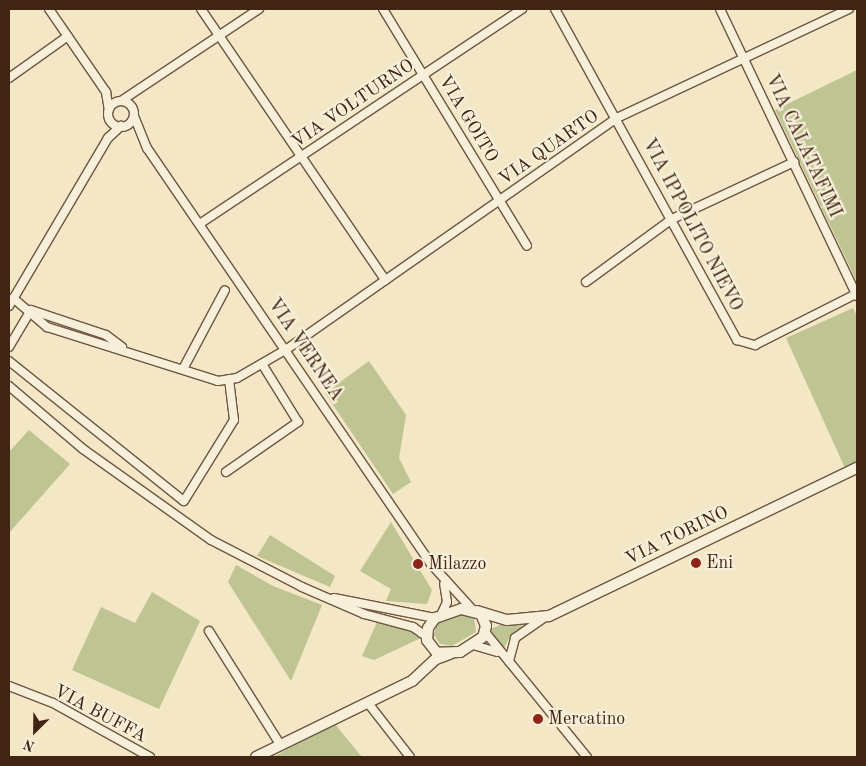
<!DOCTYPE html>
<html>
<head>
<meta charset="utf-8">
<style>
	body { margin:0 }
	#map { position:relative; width:866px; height:766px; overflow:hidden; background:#f3e7c5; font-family:"Old Standard TT",serif }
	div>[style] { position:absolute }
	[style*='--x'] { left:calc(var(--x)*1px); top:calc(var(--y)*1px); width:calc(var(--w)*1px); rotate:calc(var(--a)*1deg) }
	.green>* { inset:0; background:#bec492 }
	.roads { filter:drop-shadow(1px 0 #6e5640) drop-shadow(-1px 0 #6e5640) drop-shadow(0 1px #6e5640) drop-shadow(0 -1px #6e5640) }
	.street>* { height:8px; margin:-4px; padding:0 4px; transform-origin:4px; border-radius:4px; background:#f7efd9 }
	.street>.ring { margin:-4px; padding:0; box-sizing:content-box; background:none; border:8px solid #f7efd9; border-radius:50% }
	.secondary>* { height:10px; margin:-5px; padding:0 5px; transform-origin:5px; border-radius:5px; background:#f7efd9 }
	.dots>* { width:14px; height:14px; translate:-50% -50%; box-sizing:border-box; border:2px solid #f7efd9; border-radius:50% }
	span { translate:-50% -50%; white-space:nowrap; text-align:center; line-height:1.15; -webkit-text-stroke:4.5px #f7efd9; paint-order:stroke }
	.street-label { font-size:18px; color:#412514 }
	.poi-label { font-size:18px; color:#412514 }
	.left { translate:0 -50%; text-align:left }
	.frame { position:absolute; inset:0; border:10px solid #412514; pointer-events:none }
	.north { position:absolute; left:10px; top:706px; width:50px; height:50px; -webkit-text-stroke:4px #f7efd9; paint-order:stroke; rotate:203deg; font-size:14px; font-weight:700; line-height:20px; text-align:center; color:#412514 }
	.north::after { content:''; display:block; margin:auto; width:18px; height:22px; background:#412514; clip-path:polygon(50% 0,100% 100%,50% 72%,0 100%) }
</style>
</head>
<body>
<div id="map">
	<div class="green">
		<div style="clip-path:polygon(857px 70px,857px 282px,775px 110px)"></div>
		<div style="clip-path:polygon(853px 308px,857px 316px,857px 461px,845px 468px,786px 338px)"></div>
		<div style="clip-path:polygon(369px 361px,406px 415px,399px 458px,411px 482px,393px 494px,325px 393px)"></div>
		<div style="clip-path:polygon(29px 430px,70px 464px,9px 533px,9px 452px)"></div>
		<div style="clip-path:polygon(391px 522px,432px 590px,427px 604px,386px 601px,391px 589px,360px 571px)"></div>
		<div style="clip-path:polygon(270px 535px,335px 576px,330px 587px,257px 556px)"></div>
		<div style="clip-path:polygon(236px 565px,273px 586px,322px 605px,291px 681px,228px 582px)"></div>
		<div style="clip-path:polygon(152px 592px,200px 621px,159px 709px,72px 670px,101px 607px,135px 623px)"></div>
		<div style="clip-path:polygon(461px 611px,474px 617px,476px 632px,452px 646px,440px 644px,434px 635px,436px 624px)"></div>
		<div style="clip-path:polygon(377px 622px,408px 627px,421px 638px,374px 660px,362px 656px)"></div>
		<div style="clip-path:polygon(500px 625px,515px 624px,524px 626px,511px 635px,504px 648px,491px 636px,491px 629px)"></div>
		<div style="clip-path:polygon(334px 723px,362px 757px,275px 757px,275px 756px)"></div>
	</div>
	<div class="roads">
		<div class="street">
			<div style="--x:49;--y:9;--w:101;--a:55.5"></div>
			<div style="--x:106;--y:92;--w:18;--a:81"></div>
			<div style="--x:201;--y:9;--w:328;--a:55.8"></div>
			<div style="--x:383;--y:9;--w:277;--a:58.7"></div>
			<div style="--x:555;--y:9;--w:378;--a:61.2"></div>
			<div style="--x:737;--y:340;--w:19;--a:16"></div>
			<div style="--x:755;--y:345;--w:113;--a:-26.8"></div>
			<div style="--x:720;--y:9;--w:318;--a:64.5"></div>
			<div style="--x:9;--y:78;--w:72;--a:-35.4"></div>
			<div style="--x:121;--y:101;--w:166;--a:-33.7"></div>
			<div class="ring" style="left:108px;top:101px;width:18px;height:18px"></div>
			<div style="--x:134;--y:116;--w:35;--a:68"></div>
			<div style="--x:147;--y:148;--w:504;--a:55.68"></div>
			<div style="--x:431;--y:564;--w:61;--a:47.7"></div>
			<div style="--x:201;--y:223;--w:386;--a:-33.7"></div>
			<div style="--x:586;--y:282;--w:107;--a:-36.2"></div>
			<div style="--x:672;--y:219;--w:135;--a:-25"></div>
			<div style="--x:13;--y:298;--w:45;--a:40.5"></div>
			<div style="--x:47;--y:327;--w:179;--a:17.5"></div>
			<div style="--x:218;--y:381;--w:19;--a:-9"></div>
			<div style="--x:237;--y:378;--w:58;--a:-30.1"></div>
			<div style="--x:287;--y:349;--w:403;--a:-35"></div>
			<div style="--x:617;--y:118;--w:256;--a:-25.2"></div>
			<div style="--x:9;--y:306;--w:195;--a:-59.5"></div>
			<div style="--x:108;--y:138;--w:18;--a:-43"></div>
			<div style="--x:31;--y:310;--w:79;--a:18.4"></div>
			<div style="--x:106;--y:335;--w:20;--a:37"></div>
			<div style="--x:9;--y:347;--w:43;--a:-59.3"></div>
			<div style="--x:9;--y:361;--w:224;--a:38.7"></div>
			<div style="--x:184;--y:501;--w:95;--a:-58.3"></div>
			<div style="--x:234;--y:420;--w:41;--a:-97"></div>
			<div style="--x:183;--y:369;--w:89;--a:-62"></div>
			<div style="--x:9;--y:386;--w:97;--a:40.4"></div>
			<div style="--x:83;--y:449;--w:157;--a:35.4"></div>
			<div style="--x:211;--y:540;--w:102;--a:27.3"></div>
			<div style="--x:302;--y:587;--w:68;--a:23.5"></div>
			<div style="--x:364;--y:614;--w:51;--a:14.9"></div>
			<div style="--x:413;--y:627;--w:16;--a:35"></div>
			<div style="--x:226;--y:472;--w:88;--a:-34.8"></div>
			<div style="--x:298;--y:422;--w:68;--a:-121.8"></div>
			<div style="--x:334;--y:598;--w:103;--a:11.2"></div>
			<div style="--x:441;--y:615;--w:14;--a:-65"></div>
			<div style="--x:447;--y:602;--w:18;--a:-99"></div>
			<div style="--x:209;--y:631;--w:133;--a:57.9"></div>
			<div style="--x:485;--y:632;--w:161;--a:50.8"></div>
			<div style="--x:473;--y:645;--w:25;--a:16"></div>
			<div style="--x:509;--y:661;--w:24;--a:-75"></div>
			<div style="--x:515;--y:638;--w:35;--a:-35"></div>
			<div style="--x:9;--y:686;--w:47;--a:21.1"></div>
			<div style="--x:53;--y:703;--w:111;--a:29.1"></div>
			<div style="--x:368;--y:703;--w:68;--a:52.1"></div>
		</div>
		<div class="secondary">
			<div style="--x:461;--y:609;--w:21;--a:14"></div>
			<div style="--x:481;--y:614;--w:13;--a:67"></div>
			<div style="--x:486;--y:626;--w:11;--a:105"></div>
			<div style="--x:483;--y:637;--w:27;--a:147"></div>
			<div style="--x:460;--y:652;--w:23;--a:178"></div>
			<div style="--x:437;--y:653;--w:16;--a:-128"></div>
			<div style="--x:427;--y:640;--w:12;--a:-85"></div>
			<div style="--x:428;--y:628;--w:12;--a:-55"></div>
			<div style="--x:435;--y:618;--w:28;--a:-19"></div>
			<div style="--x:477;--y:611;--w:31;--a:17"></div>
			<div style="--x:507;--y:620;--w:42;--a:-5.4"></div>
			<div style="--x:549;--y:616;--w:342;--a:-25.7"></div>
			<div style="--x:256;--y:757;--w:174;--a:-26"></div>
			<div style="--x:412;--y:681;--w:33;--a:-43"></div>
			<div style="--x:436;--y:659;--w:15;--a:-20"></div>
		</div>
	</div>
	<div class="dots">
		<div style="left:696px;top:563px;background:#8f2418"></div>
		<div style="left:418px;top:564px;background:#8f2418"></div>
		<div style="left:538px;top:719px;background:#8f2418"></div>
	</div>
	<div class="street-label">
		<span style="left:353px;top:104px;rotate:-34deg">VIA VOLTURNO</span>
		<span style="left:468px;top:119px;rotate:59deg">VIA GOITO</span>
		<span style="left:803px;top:146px;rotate:65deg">VIA CALATAFIMI</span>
		<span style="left:549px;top:148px;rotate:-35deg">VIA QUARTO</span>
		<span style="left:692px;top:225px;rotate:62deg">VIA IPPOLITO NIEVO</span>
		<span style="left:305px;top:350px;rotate:56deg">VIA VERNEA</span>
		<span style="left:677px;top:536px;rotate:-26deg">VIA TORINO</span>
		<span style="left:100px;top:714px;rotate:28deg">VIA BUFFA</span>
	</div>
	<div class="poi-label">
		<span class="left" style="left:706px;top:563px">Eni</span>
		<span class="left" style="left:428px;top:564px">Milazzo</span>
		<span class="left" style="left:548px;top:719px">Mercatino</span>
	</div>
	<div class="frame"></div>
	<div class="north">N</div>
</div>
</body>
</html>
